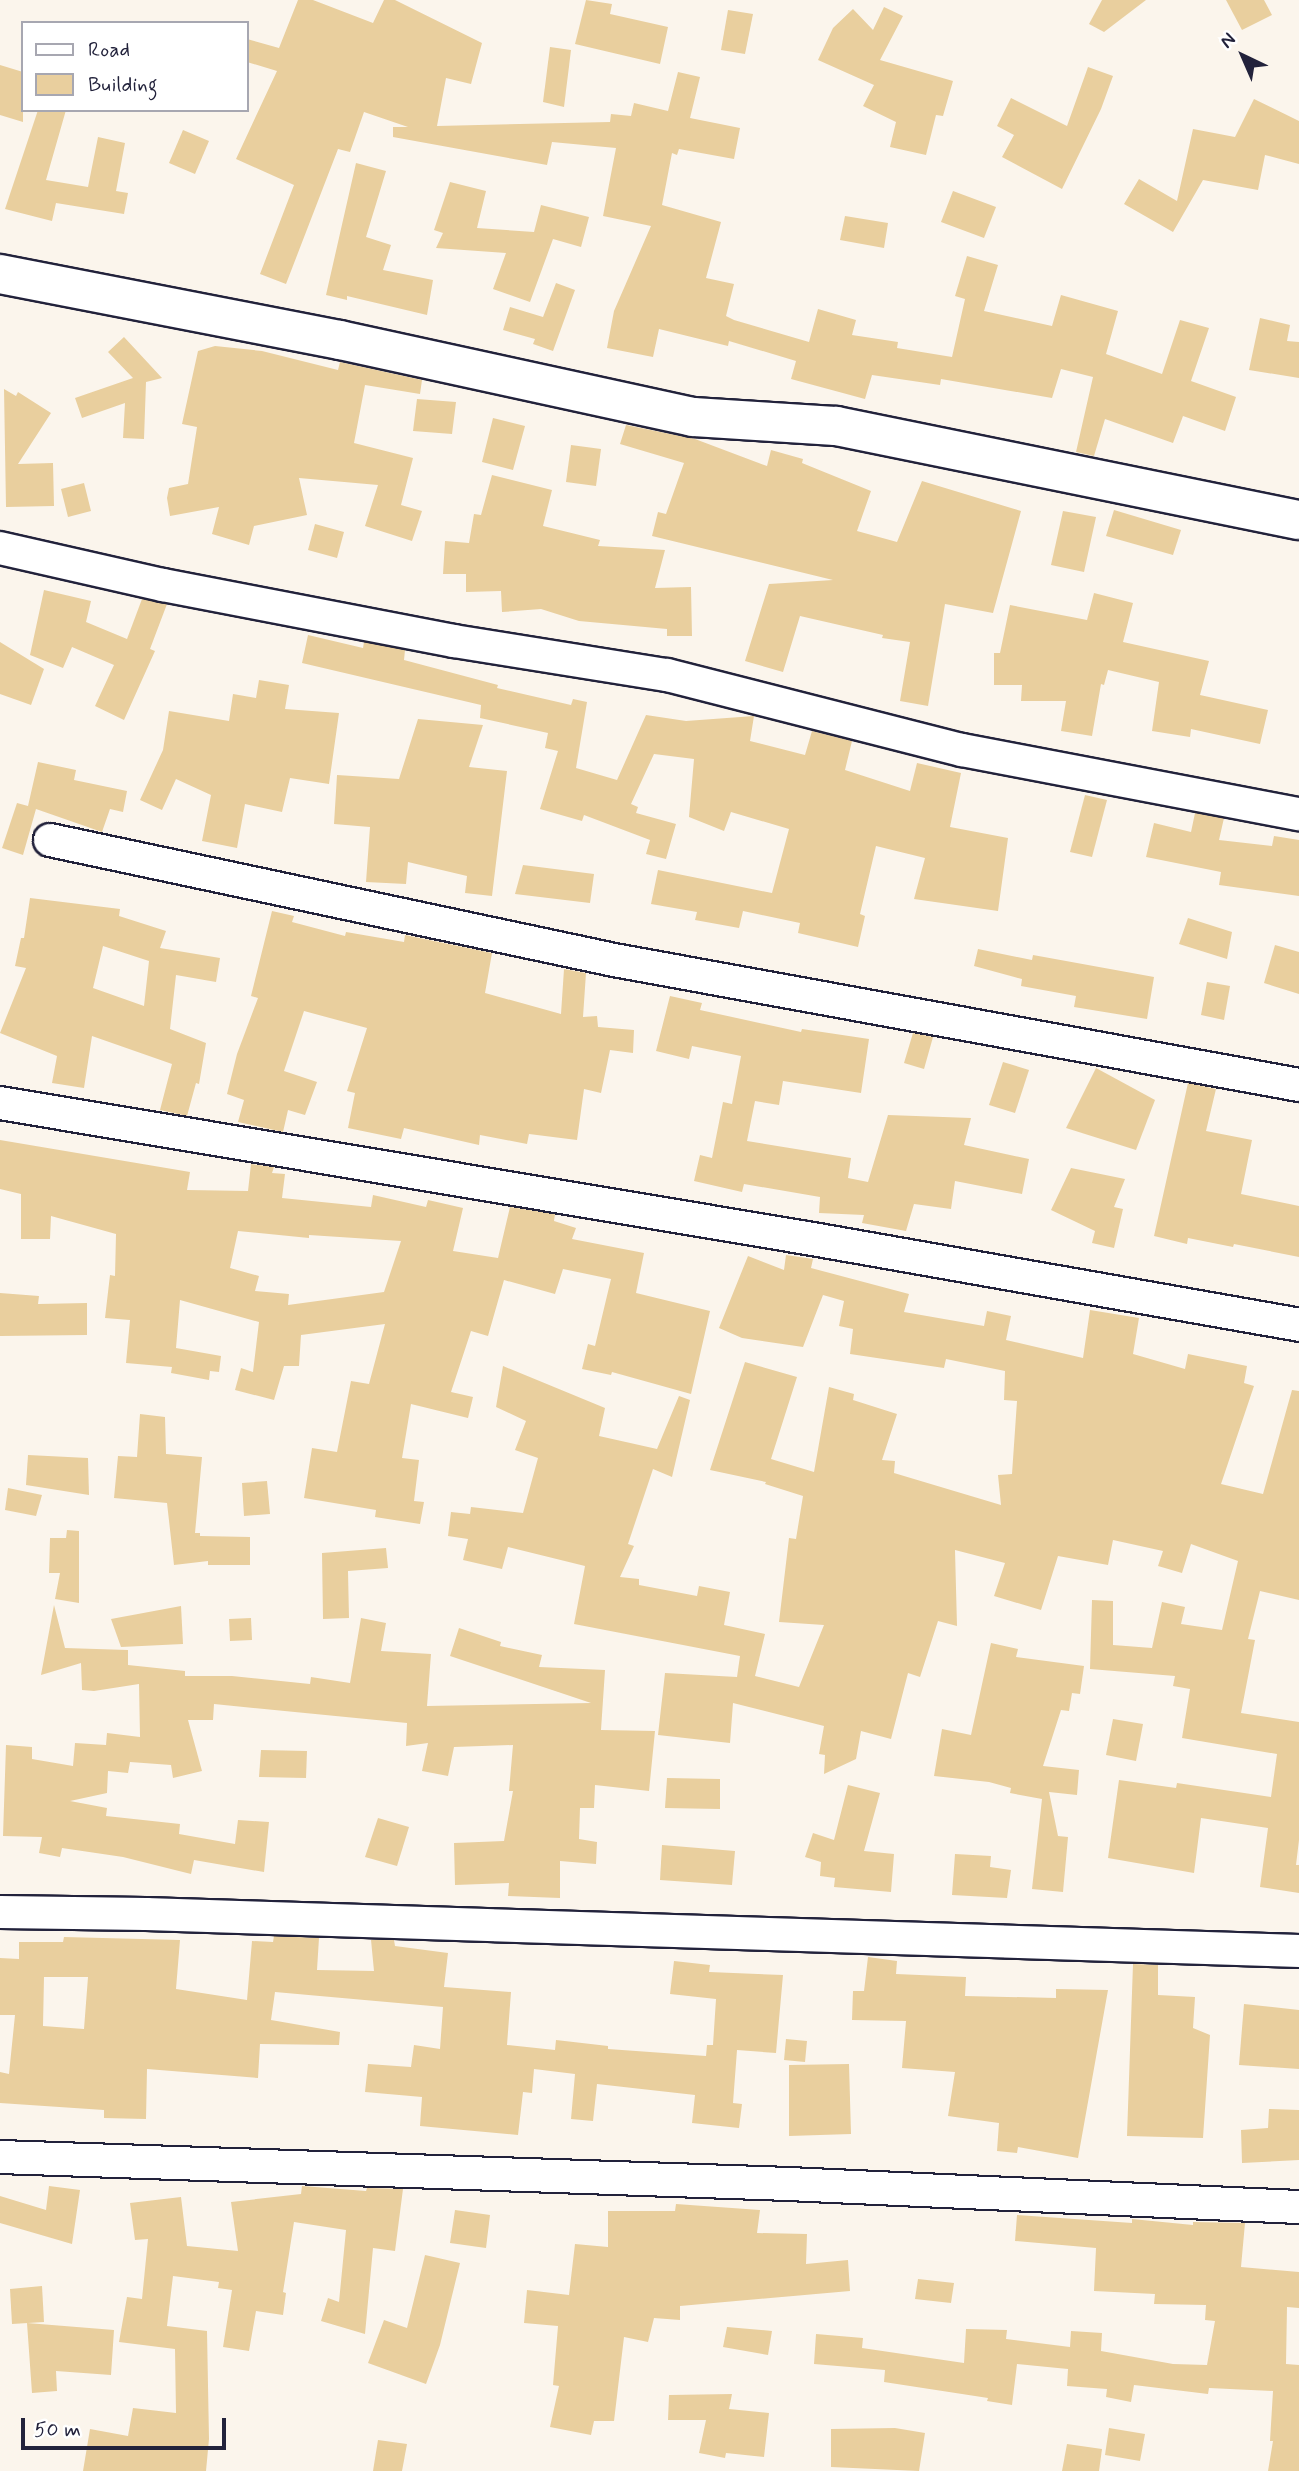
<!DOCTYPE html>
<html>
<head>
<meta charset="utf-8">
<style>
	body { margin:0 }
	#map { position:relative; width:1299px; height:2471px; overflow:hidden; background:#fbf5ec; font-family:Mynerve,sans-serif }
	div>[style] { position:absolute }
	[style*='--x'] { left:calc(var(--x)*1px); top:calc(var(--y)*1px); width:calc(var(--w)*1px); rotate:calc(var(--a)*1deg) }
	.building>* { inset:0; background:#e9cf9e }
	.roads { filter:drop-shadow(2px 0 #22223b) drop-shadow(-2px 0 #22223b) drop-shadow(0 2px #22223b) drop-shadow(0 -2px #22223b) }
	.street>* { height:32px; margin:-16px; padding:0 16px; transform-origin:16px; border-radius:16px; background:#fff }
	.secondary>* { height:38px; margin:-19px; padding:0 19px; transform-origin:19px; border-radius:19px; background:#fff }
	span { translate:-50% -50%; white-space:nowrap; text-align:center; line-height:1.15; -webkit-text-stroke:7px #fff; paint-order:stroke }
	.legend { position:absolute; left:21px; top:21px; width:228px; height:91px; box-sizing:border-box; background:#fff; border:2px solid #a7a7b1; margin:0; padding:9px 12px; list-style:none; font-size:21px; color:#22223b }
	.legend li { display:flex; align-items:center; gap:14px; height:35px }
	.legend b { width:35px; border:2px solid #a7a7b1 }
	.north { position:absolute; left:1208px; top:21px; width:70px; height:70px; -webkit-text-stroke:5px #fff; paint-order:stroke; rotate:316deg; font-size:19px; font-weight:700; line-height:28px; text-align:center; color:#22223b }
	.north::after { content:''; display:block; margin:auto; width:24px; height:32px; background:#22223b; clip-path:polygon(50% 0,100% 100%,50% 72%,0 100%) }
	.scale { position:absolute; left:21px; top:2418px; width:205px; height:32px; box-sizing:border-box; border:4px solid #22223b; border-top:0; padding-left:9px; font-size:21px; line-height:24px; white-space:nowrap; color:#22223b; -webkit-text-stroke:5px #fff; paint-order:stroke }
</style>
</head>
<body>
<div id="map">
	<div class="building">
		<div style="clip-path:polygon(298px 0,313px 0,373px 23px,384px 0,395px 0,482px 43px,471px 84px,446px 78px,437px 126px,610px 122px,611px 114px,631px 116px,634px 103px,668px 111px,678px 72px,700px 77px,690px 118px,740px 128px,734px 159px,679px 149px,677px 155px,672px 153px,662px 205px,721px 222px,706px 278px,734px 284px,726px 316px,734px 320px,809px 342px,818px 309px,856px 320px,852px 335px,898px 342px,897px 348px,952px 357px,965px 299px,955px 296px,967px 256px,998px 265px,984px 311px,1052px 326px,1061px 295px,1118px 311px,1106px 354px,1162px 374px,1180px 320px,1209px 328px,1191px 381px,1236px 397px,1225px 431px,1183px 416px,1173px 443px,1105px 419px,1094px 456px,1076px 452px,1093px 377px,1061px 369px,1052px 398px,941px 379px,940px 385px,872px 375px,865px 399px,791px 379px,796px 361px,729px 341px,728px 346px,659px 329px,653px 357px,607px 348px,614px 311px,651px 226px,603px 216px,616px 148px,552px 142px,547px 165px,393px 137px,393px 127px,408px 127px,364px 112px,350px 152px,338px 149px,286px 284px,260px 274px,294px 185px,236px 159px,277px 71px,247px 62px,247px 39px,279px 48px)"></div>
		<div style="clip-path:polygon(586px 0,612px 4px,610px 14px,668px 27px,660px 64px,575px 44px)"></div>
		<div style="clip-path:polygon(1102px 0,1146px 0,1104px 32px,1089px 24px)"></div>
		<div style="clip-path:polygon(1226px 0,1264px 0,1272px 15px,1242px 30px)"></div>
		<div style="clip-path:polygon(884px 7px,903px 16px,880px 60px,953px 81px,943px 116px,936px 115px,926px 155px,890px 147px,896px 122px,863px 106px,874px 85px,818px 60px,833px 28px,853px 9px,873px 30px)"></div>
		<div style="clip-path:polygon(728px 10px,753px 14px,745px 54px,721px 50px)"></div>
		<div style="clip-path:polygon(550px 47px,571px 50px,564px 107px,543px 102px)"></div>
		<div style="clip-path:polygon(0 65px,23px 72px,23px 122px,0 115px)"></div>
		<div style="clip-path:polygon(1088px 67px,1113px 76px,1101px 109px,1062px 189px,1002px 157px,1014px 135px,997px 126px,1011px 98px,1067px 126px)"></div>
		<div style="clip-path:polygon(1254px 99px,1299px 121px,1299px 164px,1265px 155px,1258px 190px,1203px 180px,1173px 232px,1124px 204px,1139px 179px,1177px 201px,1193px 129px,1235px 137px)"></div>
		<div style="clip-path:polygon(38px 110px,66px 110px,46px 180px,88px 187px,98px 137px,125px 143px,116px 191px,128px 193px,124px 214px,56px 203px,52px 221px,5px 209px)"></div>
		<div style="clip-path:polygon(183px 130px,209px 141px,195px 174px,169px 163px)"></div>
		<div style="clip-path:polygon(356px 163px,386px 171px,366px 237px,391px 245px,383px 270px,433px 280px,427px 315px,347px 296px,347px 300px,326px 295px)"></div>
		<div style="clip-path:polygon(450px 182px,486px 191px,477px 228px,534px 232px,541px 205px,589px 217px,581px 247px,553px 239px,530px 302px,493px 289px,506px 253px,436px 248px,443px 233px,434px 230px)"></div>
		<div style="clip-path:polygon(953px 191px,996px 207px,984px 238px,941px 222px)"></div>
		<div style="clip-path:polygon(845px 216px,888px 223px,884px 248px,840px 240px)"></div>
		<div style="clip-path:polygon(556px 283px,575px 290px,553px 351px,533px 344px,535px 339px,503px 330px,510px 307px,543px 317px)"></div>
		<div style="clip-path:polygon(1260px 318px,1290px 325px,1287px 341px,1299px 342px,1299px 378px,1249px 370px)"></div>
		<div style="clip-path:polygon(124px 337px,162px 378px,146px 382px,144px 439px,123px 438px,125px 403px,82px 418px,75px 398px,133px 378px,108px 352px)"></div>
		<div style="clip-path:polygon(215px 346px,262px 351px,338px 370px,340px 362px,422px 380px,420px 394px,365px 385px,354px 443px,413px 458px,401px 505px,422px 511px,412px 541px,365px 526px,378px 485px,299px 478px,307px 515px,254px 526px,249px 545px,212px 534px,219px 507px,170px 516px,167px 498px,169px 488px,188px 484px,197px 427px,182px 424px,198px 351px)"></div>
		<div style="clip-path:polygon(4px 389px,16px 396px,18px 392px,51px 413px,18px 464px,53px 463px,54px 506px,6px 507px)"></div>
		<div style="clip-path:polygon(417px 399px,456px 402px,452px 434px,413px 431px)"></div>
		<div style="clip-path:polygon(493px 418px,525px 426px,513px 470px,482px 462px)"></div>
		<div style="clip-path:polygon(626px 425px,695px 439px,767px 466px,771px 450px,803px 459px,802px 463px,871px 491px,857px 531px,897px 542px,922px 481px,1021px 511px,993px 613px,945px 604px,928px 706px,900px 701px,910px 642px,882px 638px,883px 635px,800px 616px,783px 672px,745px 661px,769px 584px,833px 580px,652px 536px,658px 512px,666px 514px,684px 463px,620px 444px)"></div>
		<div style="clip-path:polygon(571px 445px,601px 449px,596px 486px,566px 482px)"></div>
		<div style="clip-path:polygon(492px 475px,552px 490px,543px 526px,600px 540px,598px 546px,665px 550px,655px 588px,691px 587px,692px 636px,667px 636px,667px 629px,579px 621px,541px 609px,502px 612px,501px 591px,466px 592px,466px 574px,443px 574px,445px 541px,469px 543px,474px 514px,481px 515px)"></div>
		<div style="clip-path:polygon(84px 483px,91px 511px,68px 517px,61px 489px)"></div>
		<div style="clip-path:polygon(1114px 510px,1181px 530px,1173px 555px,1106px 536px)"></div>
		<div style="clip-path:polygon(1063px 511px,1096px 517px,1084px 572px,1051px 565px)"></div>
		<div style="clip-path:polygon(315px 524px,344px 532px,337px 558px,308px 550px)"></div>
		<div style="clip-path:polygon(44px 590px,91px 601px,86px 622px,127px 639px,142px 599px,167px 604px,150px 649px,155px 651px,124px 720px,95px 706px,114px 665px,72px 647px,63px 668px,30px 655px)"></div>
		<div style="clip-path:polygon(1094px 593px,1133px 603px,1123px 642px,1209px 661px,1200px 695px,1268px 710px,1260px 744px,1191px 729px,1190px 737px,1152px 731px,1159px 682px,1108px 670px,1104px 685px,1101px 684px,1092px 736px,1061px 731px,1066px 701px,1021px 701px,1022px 685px,994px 685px,994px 653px,1000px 653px,1010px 605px,1087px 620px)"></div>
		<div style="clip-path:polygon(308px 635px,363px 648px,364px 642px,405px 650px,404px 660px,498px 685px,497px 688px,571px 705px,573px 699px,587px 702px,576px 768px,617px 780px,646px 715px,686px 721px,754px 716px,750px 741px,805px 755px,812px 731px,852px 741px,845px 770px,910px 791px,917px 763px,961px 773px,950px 827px,1008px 838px,998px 911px,914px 899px,925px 858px,876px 846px,860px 914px,865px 916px,858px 947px,798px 933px,800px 923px,743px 911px,739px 928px,695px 920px,697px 912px,651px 904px,658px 870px,772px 893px,789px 829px,731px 812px,724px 831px,689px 817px,694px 759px,654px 754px,631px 804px,638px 807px,636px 813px,676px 824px,666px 859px,646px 854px,650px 840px,584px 815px,582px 821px,540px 809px,558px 751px,545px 748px,548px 733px,480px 718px,481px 705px,302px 663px)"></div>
		<div style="clip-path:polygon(0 642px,44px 669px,31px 705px,0 694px)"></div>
		<div style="clip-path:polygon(259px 680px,289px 685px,285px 709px,339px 713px,329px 784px,290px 778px,282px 812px,245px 804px,237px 848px,202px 841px,211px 795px,176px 779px,162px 810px,140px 800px,163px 750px,169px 711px,229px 721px,233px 694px,256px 698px)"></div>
		<div style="clip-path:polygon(418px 719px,483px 725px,469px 767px,507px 771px,492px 896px,465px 893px,467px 876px,408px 862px,406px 884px,366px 882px,370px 827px,334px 824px,337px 775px,399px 779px)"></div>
		<div style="clip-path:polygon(38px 762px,76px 770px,74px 780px,127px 791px,123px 812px,110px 809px,102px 832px,36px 809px,23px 855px,2px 848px,17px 803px,28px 806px)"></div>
		<div style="clip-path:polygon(1085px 795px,1107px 800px,1092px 857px,1070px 852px)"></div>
		<div style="clip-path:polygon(1195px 813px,1224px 818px,1219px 840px,1272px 846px,1274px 836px,1299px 840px,1299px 896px,1219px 885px,1221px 872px,1146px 857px,1154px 823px,1191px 832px)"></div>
		<div style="clip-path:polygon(523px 865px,594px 874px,590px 903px,515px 894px)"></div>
		<div style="clip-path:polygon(evenodd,30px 898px,120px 909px,119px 916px,166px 931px,160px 948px,220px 958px,216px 982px,176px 975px,170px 1029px,206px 1043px,199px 1084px,196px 1083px,187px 1116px,160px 1110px,172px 1064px,92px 1036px,84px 1088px,52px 1083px,57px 1056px,0 1033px,26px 968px,15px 966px,21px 938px,24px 938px,30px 898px,103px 946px,149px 961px,144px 1006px,93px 988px,103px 946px)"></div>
		<div style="clip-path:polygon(272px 911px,294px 916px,292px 922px,345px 936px,346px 932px,404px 942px,405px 935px,492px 953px,485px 993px,561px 1014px,564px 969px,586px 973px,583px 1017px,597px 1016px,598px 1027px,634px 1030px,633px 1053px,610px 1050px,601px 1093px,584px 1089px,577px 1140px,529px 1134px,527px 1144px,480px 1135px,479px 1145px,404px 1128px,401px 1139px,348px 1128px,355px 1093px,347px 1091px,367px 1028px,304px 1011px,284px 1071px,317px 1082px,305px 1115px,288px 1110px,283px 1132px,238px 1122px,244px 1100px,227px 1094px,237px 1054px,258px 998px,251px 996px)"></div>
		<div style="clip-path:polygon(1188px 918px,1232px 932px,1227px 959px,1179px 944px)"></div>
		<div style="clip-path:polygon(1275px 945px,1299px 952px,1299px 994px,1264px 983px)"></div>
		<div style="clip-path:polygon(978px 949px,1032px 960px,1033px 955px,1154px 977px,1147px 1019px,1074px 1007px,1076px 996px,1021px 986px,1022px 979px,974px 966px)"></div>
		<div style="clip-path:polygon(1207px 982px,1230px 986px,1224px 1020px,1201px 1015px)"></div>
		<div style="clip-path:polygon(670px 996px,702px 1003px,700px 1010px,801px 1032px,802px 1029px,869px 1039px,861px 1093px,783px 1081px,779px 1105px,755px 1101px,747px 1141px,851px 1158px,848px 1178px,868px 1182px,888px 1115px,971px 1118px,964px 1145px,1029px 1159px,1022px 1194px,955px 1181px,951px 1209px,914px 1204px,906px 1231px,862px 1223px,864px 1215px,819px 1213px,820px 1197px,744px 1184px,742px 1192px,694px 1181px,700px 1155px,712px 1158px,723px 1102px,732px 1104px,741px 1056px,692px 1046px,689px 1059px,656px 1051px)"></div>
		<div style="clip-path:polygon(913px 1033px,933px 1037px,924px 1069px,904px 1063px)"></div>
		<div style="clip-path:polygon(1003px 1062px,1029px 1070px,1015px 1113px,989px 1105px)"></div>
		<div style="clip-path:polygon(1096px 1068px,1155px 1100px,1136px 1150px,1066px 1128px)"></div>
		<div style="clip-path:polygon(1188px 1083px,1216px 1089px,1206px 1131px,1252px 1140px,1241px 1194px,1299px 1206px,1299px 1257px,1234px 1244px,1233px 1247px,1188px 1238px,1187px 1244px,1154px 1236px)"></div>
		<div style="clip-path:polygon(evenodd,0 1140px,190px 1172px,187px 1190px,248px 1191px,251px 1164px,274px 1167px,272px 1173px,285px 1174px,282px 1198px,371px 1207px,373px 1195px,426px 1207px,428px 1200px,463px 1208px,453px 1251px,498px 1258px,510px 1207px,555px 1214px,554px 1221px,576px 1228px,572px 1239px,644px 1253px,636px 1293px,710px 1311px,691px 1394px,612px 1372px,611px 1375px,582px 1369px,588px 1344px,595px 1346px,611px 1279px,563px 1269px,555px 1294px,504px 1280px,488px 1336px,471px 1331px,451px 1392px,473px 1397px,468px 1418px,411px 1404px,402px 1458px,419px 1460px,414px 1501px,424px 1502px,420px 1524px,375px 1517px,376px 1510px,304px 1498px,312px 1448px,337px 1452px,351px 1381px,369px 1384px,385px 1324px,301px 1335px,299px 1366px,284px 1366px,274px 1400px,235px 1390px,241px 1368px,253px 1372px,259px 1322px,180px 1300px,176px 1348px,221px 1356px,219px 1372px,210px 1371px,209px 1380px,171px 1373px,172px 1367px,126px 1363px,130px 1320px,105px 1318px,110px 1275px,115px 1276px,116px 1234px,51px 1216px,50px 1239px,21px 1239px,21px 1194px,0 1189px,0 1140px,238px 1231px,309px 1238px,309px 1235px,401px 1241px,384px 1292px,288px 1305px,289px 1294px,255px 1291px,259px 1276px,230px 1268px,238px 1231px)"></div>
		<div style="clip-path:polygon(1071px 1168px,1125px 1179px,1114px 1207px,1123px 1209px,1114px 1248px,1092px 1243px,1095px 1231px,1051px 1210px)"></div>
		<div style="clip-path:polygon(786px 1255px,813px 1259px,811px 1268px,909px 1294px,904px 1312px,984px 1326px,987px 1311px,1011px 1316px,1006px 1340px,1083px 1358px,1090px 1310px,1139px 1318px,1133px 1354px,1185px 1369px,1188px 1354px,1247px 1366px,1244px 1383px,1254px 1386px,1221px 1484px,1263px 1494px,1292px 1390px,1299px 1391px,1299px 1600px,1260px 1591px,1248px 1639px,1255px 1640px,1241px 1713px,1299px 1722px,1299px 1840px,1296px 1865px,1299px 1865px,1299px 1893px,1260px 1887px,1268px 1828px,1201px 1818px,1194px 1873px,1108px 1858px,1119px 1780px,1176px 1788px,1177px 1783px,1271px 1797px,1277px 1754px,1182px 1738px,1190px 1689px,1173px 1686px,1175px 1676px,1090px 1669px,1092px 1600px,1113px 1601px,1113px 1645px,1152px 1648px,1162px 1602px,1185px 1607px,1181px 1624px,1222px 1630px,1238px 1561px,1191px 1544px,1182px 1573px,1158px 1566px,1163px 1551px,1113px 1540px,1108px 1565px,1058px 1556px,1041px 1610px,994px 1596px,1005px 1563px,955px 1550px,957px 1626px,938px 1621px,920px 1677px,908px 1673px,891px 1739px,861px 1731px,856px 1759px,824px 1774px,825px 1755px,819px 1754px,824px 1726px,733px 1703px,730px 1743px,658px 1735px,665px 1673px,737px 1677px,740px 1656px,574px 1624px,585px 1566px,508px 1547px,502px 1569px,463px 1560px,468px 1539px,448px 1536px,451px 1512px,470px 1514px,471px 1507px,523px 1513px,538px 1458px,515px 1450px,526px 1421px,496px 1407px,503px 1366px,605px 1408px,599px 1436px,657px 1449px,679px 1396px,690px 1400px,672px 1477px,653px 1469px,628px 1544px,634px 1546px,620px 1577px,639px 1579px,639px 1585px,697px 1596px,699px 1586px,730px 1592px,724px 1625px,765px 1634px,755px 1676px,799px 1687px,824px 1625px,779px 1622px,789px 1538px,796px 1539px,803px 1496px,765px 1484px,766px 1482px,710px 1470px,745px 1362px,797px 1377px,771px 1459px,814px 1472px,829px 1387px,854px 1394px,853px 1400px,897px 1414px,882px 1460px,895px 1461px,894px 1473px,1001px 1505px,998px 1475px,1012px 1474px,1017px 1401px,1004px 1400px,1005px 1371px,946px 1359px,944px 1368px,850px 1354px,853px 1329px,839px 1326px,844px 1301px,823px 1295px,803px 1347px,742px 1338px,719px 1328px,748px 1256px,784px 1270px)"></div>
		<div style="clip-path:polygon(0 1293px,39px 1296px,38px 1304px,87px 1303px,87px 1335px,0 1336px)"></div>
		<div style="clip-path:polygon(140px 1414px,165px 1417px,166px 1454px,202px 1457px,195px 1533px,200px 1533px,200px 1536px,250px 1537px,250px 1565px,208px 1565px,208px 1561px,174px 1565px,167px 1503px,114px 1498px,118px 1456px,137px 1457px)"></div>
		<div style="clip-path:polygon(28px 1455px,88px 1458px,89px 1495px,26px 1485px)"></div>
		<div style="clip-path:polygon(267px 1481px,270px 1514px,244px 1516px,242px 1483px)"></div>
		<div style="clip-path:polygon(8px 1488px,42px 1495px,36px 1516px,5px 1510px)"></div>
		<div style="clip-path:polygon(67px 1530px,79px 1531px,79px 1603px,55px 1599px,60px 1573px,49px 1573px,50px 1538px,66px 1538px)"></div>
		<div style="clip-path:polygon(386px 1548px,388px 1568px,348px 1571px,349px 1618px,323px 1619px,322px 1553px)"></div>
		<div style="clip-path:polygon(54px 1605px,65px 1648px,128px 1650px,128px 1665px,185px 1671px,185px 1676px,232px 1676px,310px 1684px,311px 1677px,350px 1683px,361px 1618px,386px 1623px,381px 1651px,431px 1654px,427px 1706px,591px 1703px,450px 1656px,459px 1628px,501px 1642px,500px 1646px,542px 1655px,539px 1667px,605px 1670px,601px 1730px,655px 1731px,649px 1791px,595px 1785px,594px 1808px,580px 1808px,579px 1839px,597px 1842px,596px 1864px,560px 1861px,560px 1898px,508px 1896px,509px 1883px,455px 1885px,454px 1843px,504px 1841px,513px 1791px,509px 1791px,513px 1745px,454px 1747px,448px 1776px,422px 1771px,428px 1743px,406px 1746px,407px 1723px,214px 1704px,213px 1720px,188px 1720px,202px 1771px,173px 1778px,171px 1765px,130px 1762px,128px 1773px,108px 1771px,107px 1793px,70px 1801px,107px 1808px,106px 1816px,180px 1824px,179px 1834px,235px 1844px,238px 1820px,269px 1822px,264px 1872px,194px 1860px,191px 1874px,123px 1857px,62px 1848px,60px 1857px,39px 1853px,42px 1837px,3px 1836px,6px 1745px,32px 1747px,32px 1759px,73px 1766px,75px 1743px,106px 1745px,107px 1733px,140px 1737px,139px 1684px,94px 1691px,82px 1690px,81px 1663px,41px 1675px)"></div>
		<div style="clip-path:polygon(181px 1606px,183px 1644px,121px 1647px,111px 1619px)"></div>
		<div style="clip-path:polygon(251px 1618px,252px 1640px,230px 1641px,229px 1619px)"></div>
		<div style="clip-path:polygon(991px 1643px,1018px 1649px,1016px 1657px,1084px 1666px,1080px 1694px,1072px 1693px,1069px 1711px,1061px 1710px,1043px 1766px,1079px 1770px,1077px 1795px,1049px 1792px,1058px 1836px,1068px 1837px,1063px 1892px,1032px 1889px,1042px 1799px,1010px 1793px,1011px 1788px,989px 1782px,934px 1776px,942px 1729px,971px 1735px)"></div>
		<div style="clip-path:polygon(1113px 1719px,1143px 1724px,1136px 1761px,1106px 1755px)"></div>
		<div style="clip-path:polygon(261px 1750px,307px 1751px,306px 1778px,259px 1777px)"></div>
		<div style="clip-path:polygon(667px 1778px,720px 1779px,720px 1809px,665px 1808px)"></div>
		<div style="clip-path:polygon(848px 1785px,880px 1793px,864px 1851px,894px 1854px,891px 1892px,834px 1887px,835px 1878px,820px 1876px,821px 1862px,805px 1857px,813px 1833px,834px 1840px)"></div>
		<div style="clip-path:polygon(378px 1818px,409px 1827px,397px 1866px,365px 1857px)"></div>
		<div style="clip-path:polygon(662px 1845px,735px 1851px,732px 1885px,660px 1880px)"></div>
		<div style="clip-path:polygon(955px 1854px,991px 1856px,990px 1867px,1011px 1870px,1007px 1898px,952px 1895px)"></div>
		<div style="clip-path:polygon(evenodd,274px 1936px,319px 1938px,317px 1970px,374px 1971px,371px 1940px,394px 1940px,395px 1946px,448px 1953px,444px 1987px,511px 1992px,507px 2045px,555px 2050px,556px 2040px,608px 2046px,608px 2049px,706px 2056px,707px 2045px,713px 2045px,716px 1999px,670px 1994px,674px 1961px,710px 1965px,709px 1972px,783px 1975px,776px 2053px,737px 2050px,733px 2103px,742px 2104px,739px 2128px,692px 2123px,695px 2095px,597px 2084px,593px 2121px,571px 2119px,575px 2074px,534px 2069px,532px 2093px,523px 2092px,518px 2135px,420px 2126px,422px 2097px,365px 2092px,368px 2064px,411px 2067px,414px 2045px,440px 2049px,443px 2007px,275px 1992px,271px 2020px,340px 2032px,339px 2045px,260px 2044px,258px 2078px,147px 2069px,146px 2119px,104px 2118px,104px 2110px,0 2103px,0 2072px,9px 2074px,15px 2015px,0 2015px,0 1958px,19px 1959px,19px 1942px,63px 1942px,64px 1937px,180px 1940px,176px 1989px,247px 2000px,252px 1941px,273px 1942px,274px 1936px,44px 1977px,88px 1977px,84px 2029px,43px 2026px,44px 1977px)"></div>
		<div style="clip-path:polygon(868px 1957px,897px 1961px,896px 1974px,966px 1977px,965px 1996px,1056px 1998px,1056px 1989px,1108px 1990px,1078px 2158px,1018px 2147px,1017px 2153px,997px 2151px,999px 2123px,948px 2116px,955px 2072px,902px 2068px,906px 2021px,852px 2020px,853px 1991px,864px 1991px)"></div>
		<div style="clip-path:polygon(1133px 1964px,1158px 1965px,1158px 1995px,1195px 1997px,1193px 2028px,1210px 2035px,1203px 2138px,1127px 2136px)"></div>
		<div style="clip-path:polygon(1244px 2004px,1299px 2010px,1299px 2069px,1239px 2065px)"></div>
		<div style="clip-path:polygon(786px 2039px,807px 2041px,805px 2062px,784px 2060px)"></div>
		<div style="clip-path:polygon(849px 2064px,851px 2134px,789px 2136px,789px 2065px)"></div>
		<div style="clip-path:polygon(1269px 2109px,1299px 2110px,1299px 2160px,1242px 2163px,1241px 2130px,1268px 2128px)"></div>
		<div style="clip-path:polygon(49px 2186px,80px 2190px,72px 2244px,0 2223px,0 2196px,46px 2210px)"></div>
		<div style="clip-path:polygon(302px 2186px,366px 2191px,367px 2188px,403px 2189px,395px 2251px,373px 2248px,365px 2334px,321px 2321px,328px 2298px,339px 2302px,346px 2230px,294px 2222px,283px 2292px,286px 2293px,283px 2315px,256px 2311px,249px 2351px,223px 2347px,232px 2290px,218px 2288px,219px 2282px,173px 2276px,167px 2326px,207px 2331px,209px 2439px,206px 2471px,83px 2471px,90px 2429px,128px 2436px,133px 2408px,176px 2413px,175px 2349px,119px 2342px,127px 2297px,142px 2299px,148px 2239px,135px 2240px,130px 2203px,181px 2197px,187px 2246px,238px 2251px,231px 2202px,301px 2194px)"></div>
		<div style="clip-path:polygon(676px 2204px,760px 2210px,757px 2233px,807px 2234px,806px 2264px,848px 2260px,850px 2291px,680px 2306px,680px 2320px,654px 2318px,648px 2342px,624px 2337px,614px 2421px,594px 2421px,591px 2435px,550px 2427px,559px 2386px,553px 2385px,558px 2326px,524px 2323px,527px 2290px,569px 2295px,575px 2244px,608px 2247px,608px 2211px,675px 2211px)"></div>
		<div style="clip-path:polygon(455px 2210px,490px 2215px,486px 2248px,450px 2243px)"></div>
		<div style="clip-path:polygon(1017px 2215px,1132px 2223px,1132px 2219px,1193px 2225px,1193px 2222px,1245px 2223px,1241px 2267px,1299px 2272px,1299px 2308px,1287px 2307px,1286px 2364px,1299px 2365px,1299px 2471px,1268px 2471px,1273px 2441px,1270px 2441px,1273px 2391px,1209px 2388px,1208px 2394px,1134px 2385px,1131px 2402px,1106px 2397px,1107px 2389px,1067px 2386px,1068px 2369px,1017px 2364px,1012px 2405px,987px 2401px,988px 2398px,884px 2382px,885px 2370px,814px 2364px,816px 2334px,863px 2338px,862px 2348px,964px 2363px,966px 2329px,1007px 2330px,1006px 2339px,1070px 2347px,1071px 2331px,1102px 2333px,1101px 2351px,1173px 2364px,1207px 2365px,1215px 2321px,1205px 2320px,1206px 2305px,1154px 2304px,1155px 2294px,1094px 2291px,1096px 2248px,1015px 2241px)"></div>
		<div style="clip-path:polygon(425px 2255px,460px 2263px,440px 2345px,426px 2384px,368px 2363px,384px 2320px,407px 2328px)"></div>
		<div style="clip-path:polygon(918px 2279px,954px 2283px,951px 2303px,915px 2299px)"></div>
		<div style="clip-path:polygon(42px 2286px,44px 2322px,12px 2324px,10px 2289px)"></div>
		<div style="clip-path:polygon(27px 2323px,114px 2330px,111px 2375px,56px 2371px,57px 2391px,32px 2393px)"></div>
		<div style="clip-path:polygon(727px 2327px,772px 2331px,768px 2355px,723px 2347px)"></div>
		<div style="clip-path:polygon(732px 2394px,729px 2409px,769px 2413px,764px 2457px,726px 2453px,725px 2458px,699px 2453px,706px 2420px,668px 2420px,669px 2395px)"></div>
		<div style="clip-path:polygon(895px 2428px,925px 2433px,919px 2471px,831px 2467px,831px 2429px)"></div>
		<div style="clip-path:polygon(1109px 2428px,1145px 2434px,1140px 2461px,1105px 2455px)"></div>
		<div style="clip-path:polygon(378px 2440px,407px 2444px,402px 2471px,373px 2471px)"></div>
		<div style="clip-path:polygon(1067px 2444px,1102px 2449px,1099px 2471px,1062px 2471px)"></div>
	</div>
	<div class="roads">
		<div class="street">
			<div style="--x:0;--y:548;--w:167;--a:12.8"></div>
			<div style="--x:163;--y:585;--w:296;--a:10.9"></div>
			<div style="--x:454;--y:641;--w:216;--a:9.1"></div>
			<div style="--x:667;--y:675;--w:304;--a:14.3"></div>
			<div style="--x:962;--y:750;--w:343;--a:10.8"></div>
			<div style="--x:50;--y:840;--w:577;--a:12.01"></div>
			<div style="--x:614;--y:960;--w:696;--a:10.34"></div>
			<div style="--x:0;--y:1103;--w:818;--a:9.5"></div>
			<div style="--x:807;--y:1238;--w:500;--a:10"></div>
			<div style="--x:0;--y:1912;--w:146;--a:0.8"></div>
			<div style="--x:146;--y:1914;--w:1154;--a:1.84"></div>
			<div style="--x:0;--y:2157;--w:788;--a:1.96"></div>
			<div style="--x:788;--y:2184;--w:512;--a:2.58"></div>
		</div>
		<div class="secondary">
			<div style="--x:0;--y:274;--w:346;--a:11"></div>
			<div style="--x:340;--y:340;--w:361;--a:12.3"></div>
			<div style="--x:693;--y:417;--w:143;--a:3.6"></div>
			<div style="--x:836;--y:426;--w:472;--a:11.5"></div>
		</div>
	</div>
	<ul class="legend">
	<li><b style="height:9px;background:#fff"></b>Road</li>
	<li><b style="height:19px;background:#e9cf9e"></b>Building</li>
	</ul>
	<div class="north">N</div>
	<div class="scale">50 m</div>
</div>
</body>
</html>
